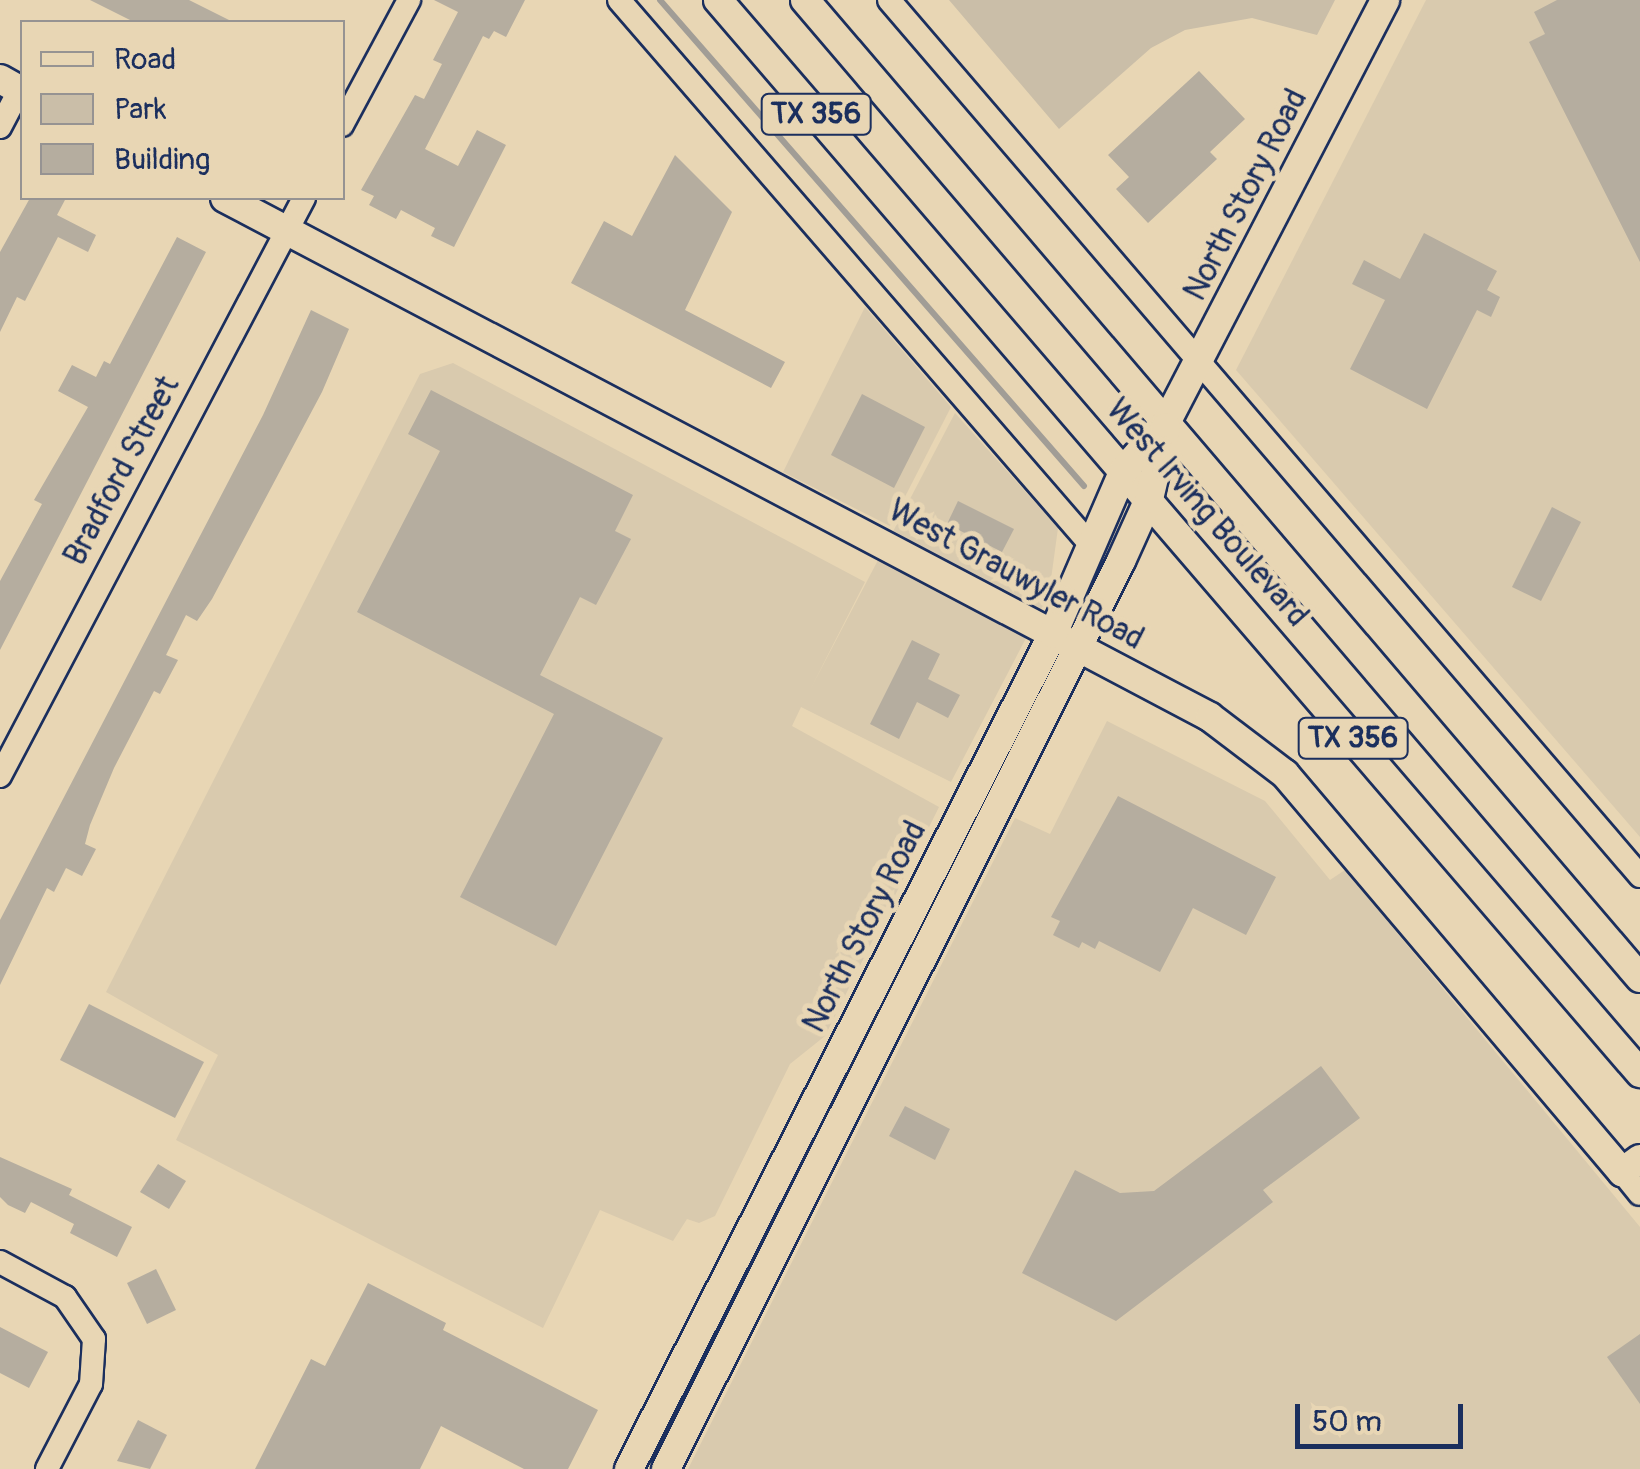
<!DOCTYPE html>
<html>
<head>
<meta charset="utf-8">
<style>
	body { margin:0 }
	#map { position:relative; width:1640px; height:1469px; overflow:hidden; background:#e8d6b4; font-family:Pangolin,sans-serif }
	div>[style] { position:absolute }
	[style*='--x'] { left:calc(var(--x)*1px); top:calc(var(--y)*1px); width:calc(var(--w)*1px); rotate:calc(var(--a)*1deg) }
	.built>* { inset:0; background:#d9caae }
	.green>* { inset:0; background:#cabea8 }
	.stream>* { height:6px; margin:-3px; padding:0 3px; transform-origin:3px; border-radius:3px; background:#a19d96 }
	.building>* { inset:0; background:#b5ad9f }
	.roads { filter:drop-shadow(2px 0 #1b2f5e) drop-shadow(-2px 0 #1b2f5e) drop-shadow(0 2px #1b2f5e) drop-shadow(0 -2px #1b2f5e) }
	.minor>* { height:22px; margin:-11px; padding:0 11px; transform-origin:11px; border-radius:11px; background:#e8d6b4 }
	.major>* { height:28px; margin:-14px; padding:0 14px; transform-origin:14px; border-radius:14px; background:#e8d6b4 }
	span { translate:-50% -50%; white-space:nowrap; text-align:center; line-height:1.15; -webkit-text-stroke:10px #e8d6b4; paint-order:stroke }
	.shield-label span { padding:2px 8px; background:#e8d6b4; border:2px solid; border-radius:8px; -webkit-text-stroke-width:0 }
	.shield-label { font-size:30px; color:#1b2f5e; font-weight:700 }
	.street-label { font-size:32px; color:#1b2f5e }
	.legend { position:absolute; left:20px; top:20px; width:325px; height:180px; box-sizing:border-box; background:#e8d6b4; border:2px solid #969392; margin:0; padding:12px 18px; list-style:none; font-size:30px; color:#1b2f5e }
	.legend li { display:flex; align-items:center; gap:20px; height:50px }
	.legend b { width:50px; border:2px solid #969392 }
	.scale { position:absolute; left:1295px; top:1404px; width:168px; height:45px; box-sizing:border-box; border:5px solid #1b2f5e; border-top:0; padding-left:12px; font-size:30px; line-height:35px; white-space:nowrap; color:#1b2f5e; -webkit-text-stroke:8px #e8d6b4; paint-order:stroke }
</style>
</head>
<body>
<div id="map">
	<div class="built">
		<div style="clip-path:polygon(1426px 0,1640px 0,1640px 837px,1236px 370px)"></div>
		<div style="clip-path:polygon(865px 307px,951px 407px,890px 526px,783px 472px)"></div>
		<div style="clip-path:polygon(453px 363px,865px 582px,810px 690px,955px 413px,1058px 528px,1049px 594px,951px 782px,801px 707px,792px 726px,939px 807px,825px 1036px,790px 1064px,715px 1216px,699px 1223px,687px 1219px,673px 1241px,600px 1210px,543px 1328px,176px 1140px,218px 1055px,106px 992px,420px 374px)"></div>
		<div style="clip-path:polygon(1107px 721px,1265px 801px,1330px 880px,1345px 870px,1640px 1227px,1640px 1469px,688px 1469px,1015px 818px,1050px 834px)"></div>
	</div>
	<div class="green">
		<div style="clip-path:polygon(949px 0,1335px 0,1317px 35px,1252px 18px,1185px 30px,1151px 48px,1059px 129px)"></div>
	</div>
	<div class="stream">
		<div style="--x:660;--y:0;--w:645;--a:48.9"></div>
	</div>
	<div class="building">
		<div style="clip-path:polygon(90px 0,189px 0,233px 22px,134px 22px)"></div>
		<div style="clip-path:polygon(434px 0,525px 0,506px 37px,494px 31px,489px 39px,483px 36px,425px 149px,458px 166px,477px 130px,506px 145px,454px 247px,431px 236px,435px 228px,401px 210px,396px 219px,369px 205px,374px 196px,361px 190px,415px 95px,424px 99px,442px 64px,433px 60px,458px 12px)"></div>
		<div style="clip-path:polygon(1557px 0,1640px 0,1640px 262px,1529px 42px,1545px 34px,1534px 12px)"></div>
		<div style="clip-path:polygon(1199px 71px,1245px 119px,1210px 152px,1217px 159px,1148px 223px,1116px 189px,1129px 177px,1108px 155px)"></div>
		<div style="clip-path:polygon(675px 155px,732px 212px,685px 310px,785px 362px,771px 388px,571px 283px,604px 221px,632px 236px)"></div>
		<div style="clip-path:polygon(30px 198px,66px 198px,57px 215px,96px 235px,88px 252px,58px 237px,25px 301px,17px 297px,0 332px,0 252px)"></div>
		<div style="clip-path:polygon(1424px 233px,1497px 271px,1487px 290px,1500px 297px,1491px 317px,1477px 310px,1427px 409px,1350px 369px,1385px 300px,1352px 284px,1364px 260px,1400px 279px)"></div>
		<div style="clip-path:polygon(177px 237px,206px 252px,0 650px,0 581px,42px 504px,34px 500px,88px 407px,58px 391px,72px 365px,96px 377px,104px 361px,110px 364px)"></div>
		<div style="clip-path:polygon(311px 310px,349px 329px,322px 392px,212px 599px,197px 621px,186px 615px,166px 655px,178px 660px,160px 694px,154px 691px,114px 768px,90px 825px,85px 844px,96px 849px,82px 876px,66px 868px,54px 892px,47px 888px,0 985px,0 920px,263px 415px)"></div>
		<div style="clip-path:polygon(431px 390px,633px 495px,615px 531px,631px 539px,596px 605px,580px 597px,540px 675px,663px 738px,556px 946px,460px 897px,554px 714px,357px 612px,440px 451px,408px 434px)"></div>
		<div style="clip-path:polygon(862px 394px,925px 427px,894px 488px,831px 455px)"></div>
		<div style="clip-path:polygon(958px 501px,1014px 529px,1002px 552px,947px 524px)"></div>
		<div style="clip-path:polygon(1552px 507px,1581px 522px,1541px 601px,1512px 587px)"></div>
		<div style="clip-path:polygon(912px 640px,940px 654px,928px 679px,960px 695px,948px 718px,917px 702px,899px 739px,870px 724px)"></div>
		<div style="clip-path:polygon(1118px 796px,1276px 877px,1246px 935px,1193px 908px,1160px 972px,1099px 941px,1095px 949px,1082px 942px,1079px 948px,1053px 935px,1060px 921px,1051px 917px)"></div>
		<div style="clip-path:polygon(89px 1004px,204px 1062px,175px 1118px,60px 1060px)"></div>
		<div style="clip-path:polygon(1321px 1066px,1360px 1118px,1263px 1190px,1273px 1202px,1116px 1321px,1022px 1273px,1075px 1170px,1120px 1193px,1154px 1191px)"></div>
		<div style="clip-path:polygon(905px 1106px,950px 1129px,935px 1160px,889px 1136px)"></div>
		<div style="clip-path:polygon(0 1157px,72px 1189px,69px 1195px,132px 1227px,117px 1257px,70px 1233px,74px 1224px,31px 1202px,25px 1213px,8px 1205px,0 1197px)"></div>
		<div style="clip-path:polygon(158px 1164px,186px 1181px,169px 1209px,140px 1192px)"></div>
		<div style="clip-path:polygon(156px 1269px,176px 1310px,147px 1324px,127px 1283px)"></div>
		<div style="clip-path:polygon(368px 1283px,446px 1323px,443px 1330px,598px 1410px,568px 1469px,524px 1469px,441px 1426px,420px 1469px,255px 1469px,311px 1359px,325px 1366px)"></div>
		<div style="clip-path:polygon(0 1327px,48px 1352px,29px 1388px,0 1373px)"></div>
		<div style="clip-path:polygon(1640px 1334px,1640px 1404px,1607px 1357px)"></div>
		<div style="clip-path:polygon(138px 1420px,167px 1435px,150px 1469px,117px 1461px)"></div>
	</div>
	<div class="roads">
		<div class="minor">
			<div style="--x:619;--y:0;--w:718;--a:49.12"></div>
			<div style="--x:889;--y:0;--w:1154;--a:49.39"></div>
			<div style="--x:342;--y:125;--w:142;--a:-61.8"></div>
			<div style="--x:0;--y:127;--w:43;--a:-62.2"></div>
			<div style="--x:0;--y:776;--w:653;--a:-62.26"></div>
			<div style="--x:1622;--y:1172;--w:28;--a:51"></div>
			<div style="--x:0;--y:1262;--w:74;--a:28.3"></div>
			<div style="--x:65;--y:1297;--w:51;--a:55.4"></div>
			<div style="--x:94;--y:1339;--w:45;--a:93.8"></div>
			<div style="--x:91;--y:1384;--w:96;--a:117.4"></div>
		</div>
		<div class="major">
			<div style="--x:718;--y:0;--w:1415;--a:49.33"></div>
			<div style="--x:805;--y:0;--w:1286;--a:49.51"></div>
			<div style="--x:0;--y:79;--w:25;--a:29"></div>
			<div style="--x:225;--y:198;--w:1113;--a:27.78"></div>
			<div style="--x:1210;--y:717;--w:94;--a:37.2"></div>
			<div style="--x:1285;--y:774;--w:522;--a:49.74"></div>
			<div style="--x:1622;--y:1172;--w:22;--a:-36"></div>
			<div style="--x:629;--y:1469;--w:936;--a:-63.08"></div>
			<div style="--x:1053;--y:634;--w:179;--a:-66.6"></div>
			<div style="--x:1124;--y:470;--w:65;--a:-48.7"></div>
			<div style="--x:1167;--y:421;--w:474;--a:-62.6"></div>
			<div style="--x:666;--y:1469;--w:1016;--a:-63.38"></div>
			<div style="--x:1121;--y:561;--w:68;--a:-65.7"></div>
			<div style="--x:1149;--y:499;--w:74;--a:-76.7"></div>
		</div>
	</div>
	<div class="shield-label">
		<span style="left:816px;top:114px">TX 356</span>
		<span style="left:1353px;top:738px">TX 356</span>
	</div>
	<div class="street-label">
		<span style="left:1246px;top:195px;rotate:-63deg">North Story Road</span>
		<span style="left:122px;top:471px;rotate:-62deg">Bradford Street</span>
		<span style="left:1207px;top:513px;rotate:49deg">West Irving Boulevard</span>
		<span style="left:1016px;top:575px;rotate:28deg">West Grauwyler Road</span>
		<span style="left:865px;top:927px;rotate:-63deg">North Story Road</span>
	</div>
	<ul class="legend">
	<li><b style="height:12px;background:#e8d6b4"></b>Road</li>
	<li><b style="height:28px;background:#cabea8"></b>Park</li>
	<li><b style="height:28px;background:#b5ad9f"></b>Building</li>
	</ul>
	<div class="scale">50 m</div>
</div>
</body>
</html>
